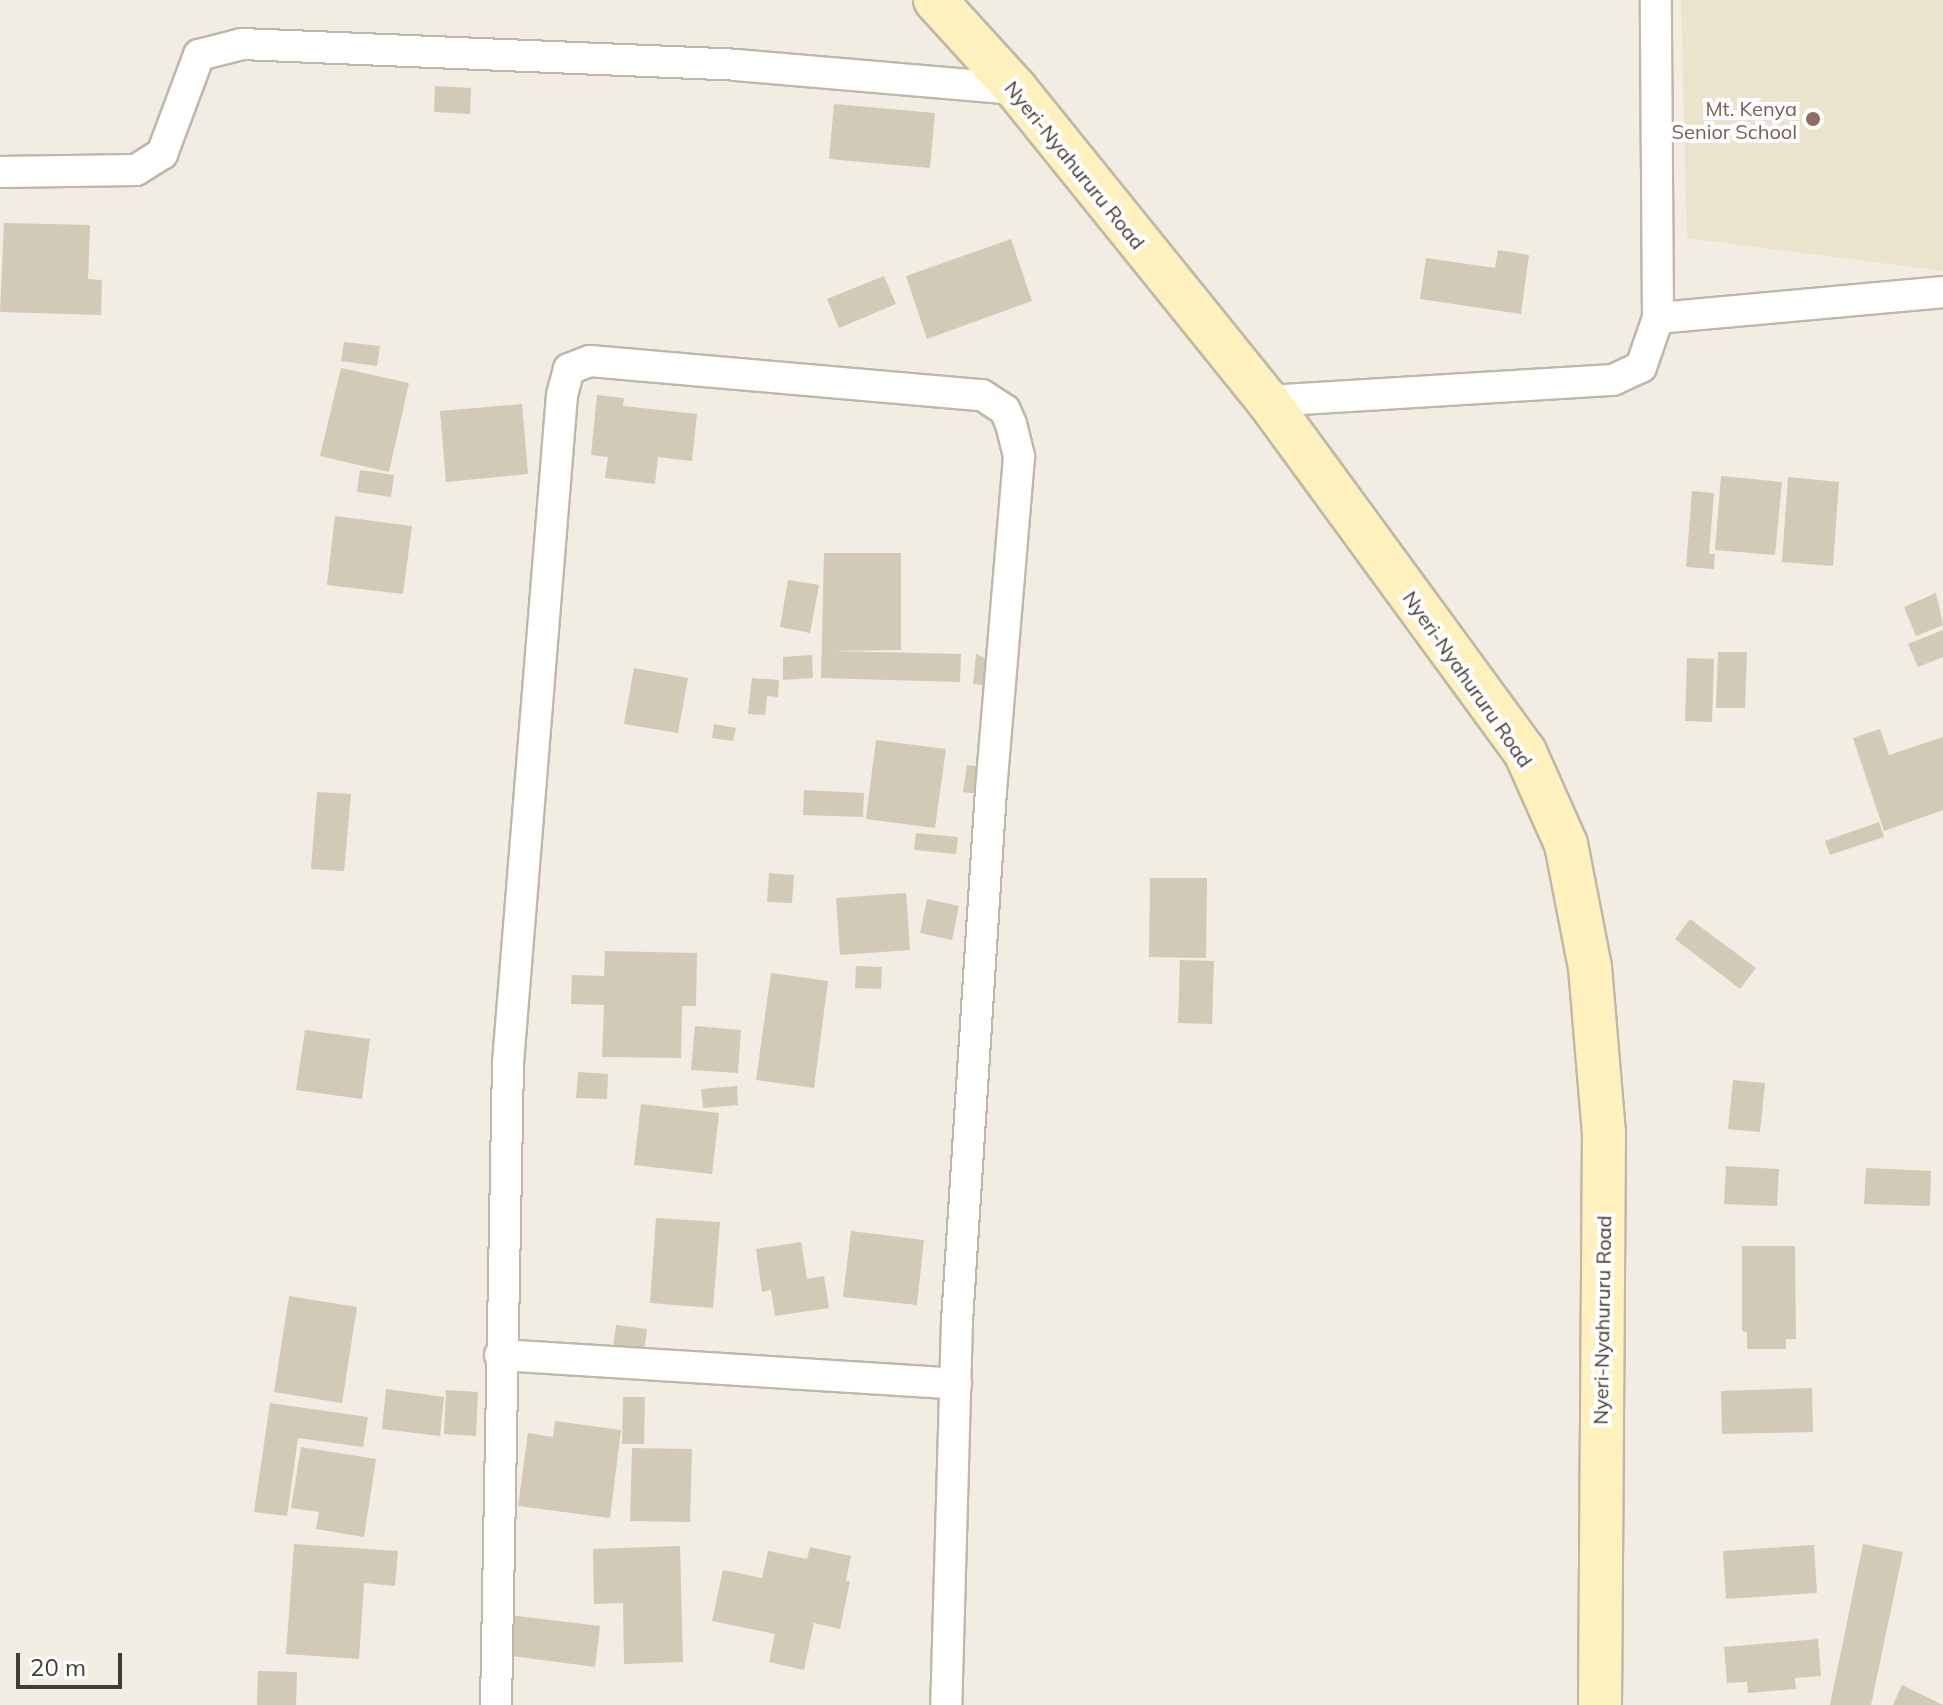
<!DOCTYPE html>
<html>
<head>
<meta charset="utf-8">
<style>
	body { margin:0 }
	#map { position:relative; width:1943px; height:1705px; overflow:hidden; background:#f1ede2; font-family:Mulish,sans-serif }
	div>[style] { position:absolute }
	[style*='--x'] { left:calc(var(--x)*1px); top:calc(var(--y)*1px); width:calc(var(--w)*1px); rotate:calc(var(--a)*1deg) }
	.education>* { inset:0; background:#ebe3cb }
	.building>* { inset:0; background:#d2c9b7 }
	.roads { filter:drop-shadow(2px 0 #bfb8a8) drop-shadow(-2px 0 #bfb8a8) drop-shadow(0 2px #bfb8a8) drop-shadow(0 -2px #bfb8a8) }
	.minor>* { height:30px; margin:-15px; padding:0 15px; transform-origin:15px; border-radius:15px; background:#fff }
	.secondary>* { height:42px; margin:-21px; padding:0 21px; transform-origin:21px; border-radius:21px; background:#fff1be }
	.dots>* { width:22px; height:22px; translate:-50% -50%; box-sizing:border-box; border:4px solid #fff; border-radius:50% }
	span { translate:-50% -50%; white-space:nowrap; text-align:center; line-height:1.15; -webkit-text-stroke:8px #fff; paint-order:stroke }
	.education-label { font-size:20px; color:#785e54 }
	.right { translate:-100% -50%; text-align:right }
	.street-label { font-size:20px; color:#423d33 }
	.scale { position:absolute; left:16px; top:1653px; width:106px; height:36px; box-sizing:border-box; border:4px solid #423d33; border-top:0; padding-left:10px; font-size:24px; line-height:28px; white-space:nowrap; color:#423d33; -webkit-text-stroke:6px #fff; paint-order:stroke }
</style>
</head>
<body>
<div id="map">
	<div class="education">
		<div style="clip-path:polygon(1681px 0,1943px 0,1943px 271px,1687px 238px)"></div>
	</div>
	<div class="building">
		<div style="clip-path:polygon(435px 86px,471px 88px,470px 114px,434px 112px)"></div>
		<div style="clip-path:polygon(834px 104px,935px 113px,930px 168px,829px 159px)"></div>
		<div style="clip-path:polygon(4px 223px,90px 225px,88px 279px,102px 280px,101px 315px,0 312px)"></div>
		<div style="clip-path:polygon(1011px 239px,1032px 301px,927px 339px,906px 276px)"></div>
		<div style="clip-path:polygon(1498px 250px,1529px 255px,1521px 314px,1420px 299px,1426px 258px,1495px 268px)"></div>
		<div style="clip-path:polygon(884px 276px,896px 304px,839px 328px,827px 299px)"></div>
		<div style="clip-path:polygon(344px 342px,380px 346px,377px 366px,341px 361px)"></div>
		<div style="clip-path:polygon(341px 368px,409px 383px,389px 472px,320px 456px)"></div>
		<div style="clip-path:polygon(597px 395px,624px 398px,623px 406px,697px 414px,692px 461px,658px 457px,655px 484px,605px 478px,608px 457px,591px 455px)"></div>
		<div style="clip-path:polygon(522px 404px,528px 474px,446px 482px,440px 411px)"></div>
		<div style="clip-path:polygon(360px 470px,394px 475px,391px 497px,357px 492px)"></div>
		<div style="clip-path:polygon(1721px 476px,1782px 482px,1775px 555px,1715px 550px)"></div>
		<div style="clip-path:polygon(1788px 477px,1839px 482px,1833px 566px,1782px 562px)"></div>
		<div style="clip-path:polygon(1692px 491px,1714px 493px,1709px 554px,1715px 554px,1714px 569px,1686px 567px)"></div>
		<div style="clip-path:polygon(335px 516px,412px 526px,403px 594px,327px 585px)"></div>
		<div style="clip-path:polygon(824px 553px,901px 553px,901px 650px,830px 651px,961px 654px,960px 682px,821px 678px)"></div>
		<div style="clip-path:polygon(788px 580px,819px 585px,810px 633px,780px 627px)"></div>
		<div style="clip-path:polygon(1936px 593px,1943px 625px,1916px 636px,1904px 607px)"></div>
		<div style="clip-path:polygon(1943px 630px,1943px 657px,1918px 667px,1908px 644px)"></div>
		<div style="clip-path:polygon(1718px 652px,1747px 652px,1745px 708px,1716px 708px)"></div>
		<div style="clip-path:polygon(976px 654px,994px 662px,992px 686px,973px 684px)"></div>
		<div style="clip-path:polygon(812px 655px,813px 678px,783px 680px,783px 657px)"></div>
		<div style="clip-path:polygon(1687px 658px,1714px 659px,1712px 722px,1685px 721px)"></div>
		<div style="clip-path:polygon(634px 668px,688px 678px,678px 733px,624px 724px)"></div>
		<div style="clip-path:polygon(752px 678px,779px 680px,778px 697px,767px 696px,765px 715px,748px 714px)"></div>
		<div style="clip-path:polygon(714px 724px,736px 728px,733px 741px,712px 738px)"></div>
		<div style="clip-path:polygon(1880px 729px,1889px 755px,1943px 737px,1943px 810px,1884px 831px,1853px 738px)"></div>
		<div style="clip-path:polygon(876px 740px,946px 749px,935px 828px,866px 819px)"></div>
		<div style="clip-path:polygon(967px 765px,983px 767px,979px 794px,963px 792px)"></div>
		<div style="clip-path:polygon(804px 790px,864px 793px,863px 817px,803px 815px)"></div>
		<div style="clip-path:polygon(317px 792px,351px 794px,344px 871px,311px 869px)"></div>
		<div style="clip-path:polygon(1879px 822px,1884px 837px,1830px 855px,1825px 841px)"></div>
		<div style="clip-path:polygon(916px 833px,958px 837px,956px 854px,914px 850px)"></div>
		<div style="clip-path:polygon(769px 873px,794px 875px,792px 903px,767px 902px)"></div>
		<div style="clip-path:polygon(1150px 878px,1207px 878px,1206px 958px,1149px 957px)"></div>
		<div style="clip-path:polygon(906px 893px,910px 950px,840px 955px,836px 898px)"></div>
		<div style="clip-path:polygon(927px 899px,959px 906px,952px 940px,920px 933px)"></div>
		<div style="clip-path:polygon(1690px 919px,1756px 968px,1740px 989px,1675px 939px)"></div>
		<div style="clip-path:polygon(605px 951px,697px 953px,696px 1006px,682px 1006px,681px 1058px,602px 1057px,604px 1005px,571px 1004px,572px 975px,604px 976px)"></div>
		<div style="clip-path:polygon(1180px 960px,1214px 961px,1212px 1024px,1178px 1023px)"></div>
		<div style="clip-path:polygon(856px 966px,882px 967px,881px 989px,855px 988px)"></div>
		<div style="clip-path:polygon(771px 973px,828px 981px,814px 1088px,756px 1080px)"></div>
		<div style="clip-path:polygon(695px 1026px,741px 1030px,738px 1073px,691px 1070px)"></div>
		<div style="clip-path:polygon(305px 1030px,370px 1039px,362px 1099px,296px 1090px)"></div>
		<div style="clip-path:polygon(578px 1072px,608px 1074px,607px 1099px,576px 1098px)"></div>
		<div style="clip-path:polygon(1733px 1080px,1765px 1083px,1760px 1132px,1728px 1129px)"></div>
		<div style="clip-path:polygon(737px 1086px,738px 1105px,703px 1108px,701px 1089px)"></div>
		<div style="clip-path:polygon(641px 1104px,719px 1113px,712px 1174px,634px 1165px)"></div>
		<div style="clip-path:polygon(1726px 1166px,1779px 1169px,1777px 1206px,1724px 1204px)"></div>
		<div style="clip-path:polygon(1866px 1168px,1931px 1171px,1930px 1206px,1864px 1204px)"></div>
		<div style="clip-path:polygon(656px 1218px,720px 1222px,713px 1308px,650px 1303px)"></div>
		<div style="clip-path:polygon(851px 1231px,924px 1240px,917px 1305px,843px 1297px)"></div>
		<div style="clip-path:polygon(801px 1242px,807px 1279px,824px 1276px,829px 1308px,775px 1316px,771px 1290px,762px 1292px,756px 1249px)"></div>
		<div style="clip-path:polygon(1742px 1246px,1795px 1246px,1796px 1339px,1786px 1339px,1786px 1349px,1747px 1349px,1747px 1332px,1742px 1331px)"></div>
		<div style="clip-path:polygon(289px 1296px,357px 1307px,342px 1403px,274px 1392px)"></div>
		<div style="clip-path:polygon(616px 1325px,647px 1329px,644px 1352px,613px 1348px)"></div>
		<div style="clip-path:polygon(1812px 1388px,1813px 1432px,1722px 1434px,1721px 1391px)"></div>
		<div style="clip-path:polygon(386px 1389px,444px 1397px,440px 1436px,382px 1429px)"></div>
		<div style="clip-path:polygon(446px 1390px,478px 1392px,476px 1436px,444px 1434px)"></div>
		<div style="clip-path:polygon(623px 1397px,645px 1397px,644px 1444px,622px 1444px)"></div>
		<div style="clip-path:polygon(270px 1403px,368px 1417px,363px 1447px,298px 1438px,287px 1516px,254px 1512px)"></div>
		<div style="clip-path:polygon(555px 1421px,621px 1430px,610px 1518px,518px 1506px,528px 1433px,553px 1437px)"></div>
		<div style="clip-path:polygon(301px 1447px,376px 1459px,364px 1537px,316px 1529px,319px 1512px,291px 1508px)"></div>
		<div style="clip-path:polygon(632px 1448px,692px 1449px,690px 1522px,630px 1521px)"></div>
		<div style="clip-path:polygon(294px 1544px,398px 1551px,395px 1586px,364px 1583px,359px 1659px,286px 1654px)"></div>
		<div style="clip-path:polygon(1863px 1544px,1903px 1552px,1871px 1705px,1830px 1705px)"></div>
		<div style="clip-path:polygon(1814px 1545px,1817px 1593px,1726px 1599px,1723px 1551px)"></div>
		<div style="clip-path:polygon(680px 1546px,683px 1662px,624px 1664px,623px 1603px,594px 1604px,593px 1549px)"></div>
		<div style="clip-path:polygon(810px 1547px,851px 1556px,846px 1581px,850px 1581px,840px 1629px,814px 1623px,804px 1670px,769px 1662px,775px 1634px,712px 1621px,723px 1570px,762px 1578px,768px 1551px,807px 1559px)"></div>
		<div style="clip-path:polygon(509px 1615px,600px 1626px,595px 1667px,504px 1655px)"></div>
		<div style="clip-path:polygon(1818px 1639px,1821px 1676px,1795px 1678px,1796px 1689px,1748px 1693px,1747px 1682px,1727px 1683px,1724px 1647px)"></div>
		<div style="clip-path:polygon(258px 1671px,297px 1672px,296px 1705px,257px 1705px)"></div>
		<div style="clip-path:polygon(1902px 1685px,1943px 1705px,1893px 1705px)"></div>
	</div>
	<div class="roads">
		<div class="minor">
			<div style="--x:0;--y:172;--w:136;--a:-0.8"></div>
			<div style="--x:136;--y:170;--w:31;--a:-32"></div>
			<div style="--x:162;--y:154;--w:106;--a:-69.5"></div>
			<div style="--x:199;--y:55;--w:44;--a:-14.3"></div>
			<div style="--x:242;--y:44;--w:494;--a:2.4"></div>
			<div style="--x:736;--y:65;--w:281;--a:4.9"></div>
			<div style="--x:1658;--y:318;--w:286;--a:-5.2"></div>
			<div style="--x:1268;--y:401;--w:346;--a:-3.5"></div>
			<div style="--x:1613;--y:380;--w:31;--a:-25"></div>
			<div style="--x:1641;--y:367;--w:52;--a:-70.9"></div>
			<div style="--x:1658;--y:318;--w:318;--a:-90.4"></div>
			<div style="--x:500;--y:1355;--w:457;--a:3.6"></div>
			<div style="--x:496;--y:1705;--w:642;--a:-88.93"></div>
			<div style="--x:508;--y:1063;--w:670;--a:-85.38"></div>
			<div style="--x:562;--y:395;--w:27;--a:-75"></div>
			<div style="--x:569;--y:369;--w:22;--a:-21"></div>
			<div style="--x:590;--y:361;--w:393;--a:5"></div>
			<div style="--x:982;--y:395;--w:27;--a:33"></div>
			<div style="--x:1005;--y:410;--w:15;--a:67"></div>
			<div style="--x:1011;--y:424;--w:34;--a:76"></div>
			<div style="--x:1019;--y:457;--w:334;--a:94.8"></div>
			<div style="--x:991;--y:790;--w:532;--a:93.66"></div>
			<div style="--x:957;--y:1321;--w:384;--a:91.6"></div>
		</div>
		<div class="secondary">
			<div style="--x:935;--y:0;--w:120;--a:47.7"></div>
			<div style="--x:1016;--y:89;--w:401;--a:51.1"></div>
			<div style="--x:1268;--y:401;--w:435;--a:53.8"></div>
			<div style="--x:1525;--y:752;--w:101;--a:66"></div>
			<div style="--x:1566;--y:844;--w:125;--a:79"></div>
			<div style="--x:1590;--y:967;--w:166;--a:85.2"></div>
			<div style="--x:1604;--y:1132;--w:573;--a:90.4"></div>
		</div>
	</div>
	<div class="dots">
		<div style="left:1813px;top:119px;background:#8d6e63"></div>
	</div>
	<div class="education-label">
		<span class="right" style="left:1797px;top:120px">Mt. Kenya<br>Senior School</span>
	</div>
	<div class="street-label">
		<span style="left:1075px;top:165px;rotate:51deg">Nyeri-Nyahururu Road</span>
		<span style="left:1468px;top:679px;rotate:55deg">Nyeri-Nyahururu Road</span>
		<span style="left:1602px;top:1320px;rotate:-89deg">Nyeri-Nyahururu Road</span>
	</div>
	<div class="scale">20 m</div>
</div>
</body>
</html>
